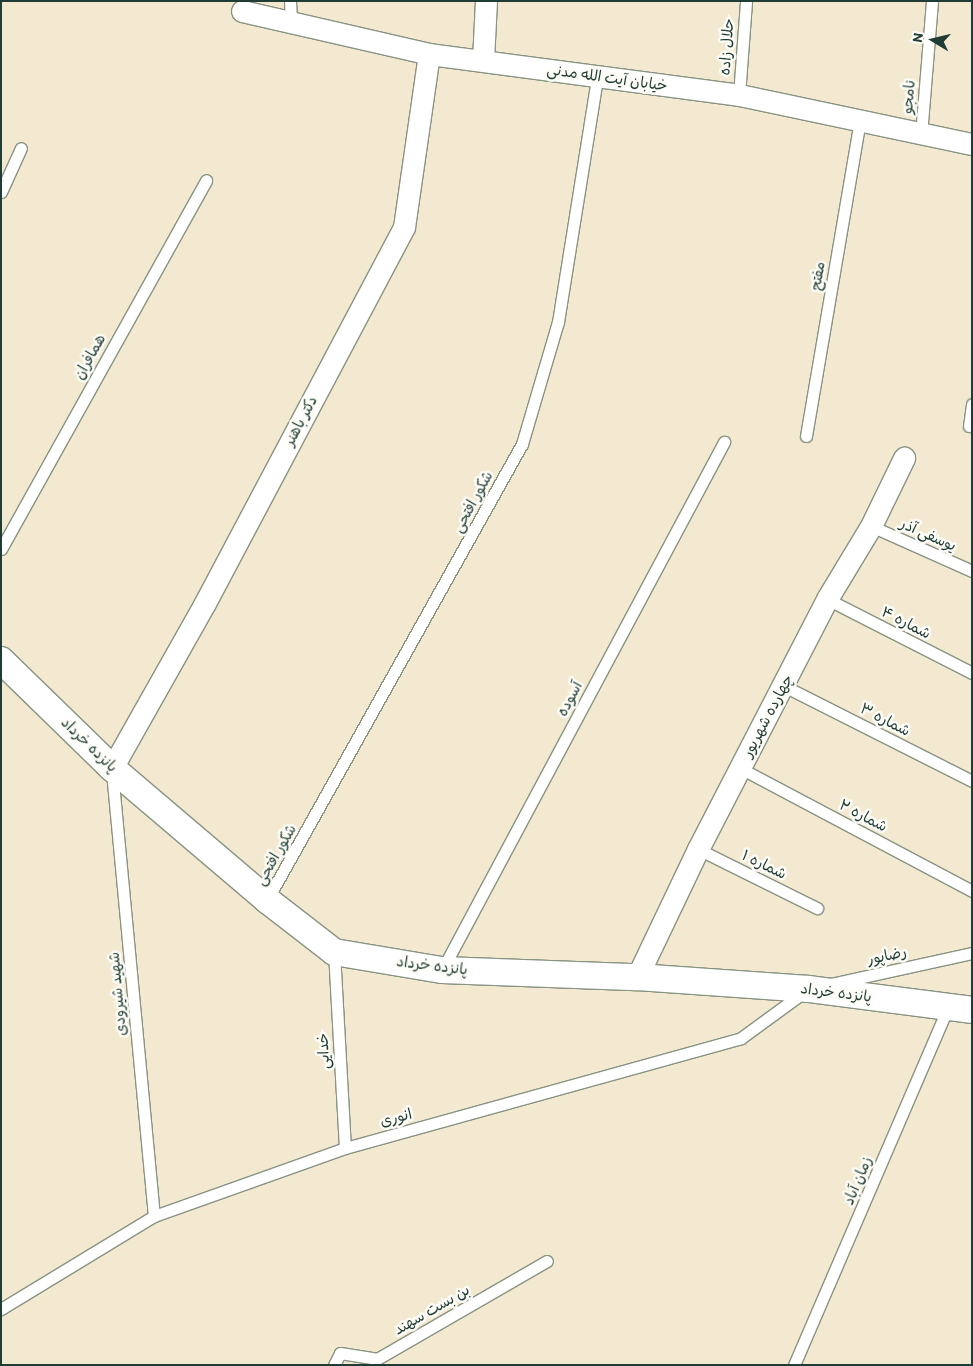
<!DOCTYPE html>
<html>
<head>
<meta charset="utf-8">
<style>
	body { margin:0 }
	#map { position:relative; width:973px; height:1366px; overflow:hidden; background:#f2e9d0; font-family:Itim,"Playpen Sans Arabic",sans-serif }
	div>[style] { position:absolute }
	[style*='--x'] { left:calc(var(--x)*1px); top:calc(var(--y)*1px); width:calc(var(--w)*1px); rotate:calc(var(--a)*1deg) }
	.roads { filter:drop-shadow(1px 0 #889382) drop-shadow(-1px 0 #889382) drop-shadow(0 1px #889382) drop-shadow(0 -1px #889382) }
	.service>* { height:11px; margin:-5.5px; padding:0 5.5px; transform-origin:5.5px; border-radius:5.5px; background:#fff }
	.minor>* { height:21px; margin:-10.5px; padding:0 10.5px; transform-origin:10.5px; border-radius:10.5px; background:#fff }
	.tertiary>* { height:26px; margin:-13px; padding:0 13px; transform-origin:13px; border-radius:13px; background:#fff }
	span { translate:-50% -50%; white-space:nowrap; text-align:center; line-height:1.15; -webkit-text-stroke:5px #fdfcf7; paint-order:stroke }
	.street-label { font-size:15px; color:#1f3d34 }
	.frame { position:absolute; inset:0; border:2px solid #1f3d34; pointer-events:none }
	.north { position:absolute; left:908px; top:15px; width:50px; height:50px; -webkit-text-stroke:4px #fdfcf7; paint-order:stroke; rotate:279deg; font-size:14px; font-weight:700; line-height:20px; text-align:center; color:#1f3d34 }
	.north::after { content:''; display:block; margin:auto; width:18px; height:22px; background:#1f3d34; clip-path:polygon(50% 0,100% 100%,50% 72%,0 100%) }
</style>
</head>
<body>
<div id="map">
	<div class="roads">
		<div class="service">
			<div style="--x:290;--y:1;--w:19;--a:87"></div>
			<div style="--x:739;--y:95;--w:94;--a:-85.7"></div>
			<div style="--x:921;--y:135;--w:134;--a:-85.3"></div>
			<div style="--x:1;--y:192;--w:48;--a:-65.6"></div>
			<div style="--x:969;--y:426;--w:22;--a:-82"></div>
			<div style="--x:806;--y:436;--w:320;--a:-80.3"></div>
			<div style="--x:871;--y:526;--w:111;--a:24"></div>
			<div style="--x:1;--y:549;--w:422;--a:-60.9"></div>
			<div style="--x:827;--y:599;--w:163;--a:27"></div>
			<div style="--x:784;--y:686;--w:211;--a:26.8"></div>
			<div style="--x:740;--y:768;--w:263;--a:27.9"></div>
			<div style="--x:112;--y:772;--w:446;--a:84.6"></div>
			<div style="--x:698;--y:849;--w:133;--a:26.4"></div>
			<div style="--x:267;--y:900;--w:522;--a:-60.79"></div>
			<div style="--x:522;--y:444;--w:127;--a:-73.6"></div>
			<div style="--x:558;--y:322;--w:247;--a:-80.9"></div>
			<div style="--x:334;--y:952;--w:196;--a:86.8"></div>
			<div style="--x:442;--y:970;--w:599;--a:-61.89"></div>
			<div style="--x:831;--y:984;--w:144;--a:-12.4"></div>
			<div style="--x:1;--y:1309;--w:179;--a:-31.3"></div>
			<div style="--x:154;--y:1216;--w:203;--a:-19.6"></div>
			<div style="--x:345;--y:1148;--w:411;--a:-15.5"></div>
			<div style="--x:741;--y:1038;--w:78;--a:-36.1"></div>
			<div style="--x:334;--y:1365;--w:13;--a:-63"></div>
			<div style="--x:340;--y:1353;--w:37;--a:9"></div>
			<div style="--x:377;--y:1359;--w:196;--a:-30"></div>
			<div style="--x:794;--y:1365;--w:389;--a:-66.7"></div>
		</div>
		<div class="minor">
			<div style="--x:242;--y:11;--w:192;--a:12.9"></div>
			<div style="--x:429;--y:54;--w:313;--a:7.5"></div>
			<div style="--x:739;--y:95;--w:238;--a:11.9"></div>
			<div style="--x:483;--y:60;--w:59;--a:-87.1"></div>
			<div style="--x:112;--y:768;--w:189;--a:-60.6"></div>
			<div style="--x:205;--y:603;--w:425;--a:-62.1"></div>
			<div style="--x:404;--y:227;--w:175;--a:-81.8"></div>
			<div style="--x:637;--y:977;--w:142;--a:-64.5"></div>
			<div style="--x:698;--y:849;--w:281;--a:-62.7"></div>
			<div style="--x:827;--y:599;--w:85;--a:-58.9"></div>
			<div style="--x:871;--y:526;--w:76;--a:-64.1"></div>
		</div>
		<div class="tertiary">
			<div style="--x:1;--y:660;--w:155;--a:44.2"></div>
			<div style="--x:112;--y:768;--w:204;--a:40.4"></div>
			<div style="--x:267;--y:900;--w:85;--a:37.8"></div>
			<div style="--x:334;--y:952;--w:109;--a:9.5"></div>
			<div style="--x:442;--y:970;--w:195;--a:2.1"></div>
			<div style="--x:637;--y:977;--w:172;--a:4"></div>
			<div style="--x:809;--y:989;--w:164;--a:7.3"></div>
		</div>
	</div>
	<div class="street-label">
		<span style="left:727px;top:47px;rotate:-86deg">حلال زاده</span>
		<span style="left:607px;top:78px;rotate:8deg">خیابان آیت الله مدنی</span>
		<span style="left:909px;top:97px;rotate:-85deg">نامجو</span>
		<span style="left:818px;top:276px;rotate:-80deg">مفتح</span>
		<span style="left:90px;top:357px;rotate:-61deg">همافران</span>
		<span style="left:301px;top:421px;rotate:-62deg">دکتر باهنر</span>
		<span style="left:473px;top:502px;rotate:-61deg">شکور افتحی</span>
		<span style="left:928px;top:535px;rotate:24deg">یوسفی آذر</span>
		<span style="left:906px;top:623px;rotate:27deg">شماره ۴</span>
		<span style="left:570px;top:699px;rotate:-62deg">آسوده</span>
		<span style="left:768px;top:716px;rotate:-62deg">چهارده شهریور</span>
		<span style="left:885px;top:720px;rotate:27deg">شماره ۳</span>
		<span style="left:89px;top:745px;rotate:44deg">پانزده خرداد</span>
		<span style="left:863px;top:816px;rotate:28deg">شماره ۲</span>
		<span style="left:276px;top:855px;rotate:-60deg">شکور افتحی</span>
		<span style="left:764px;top:865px;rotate:26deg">شماره ۱</span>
		<span style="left:887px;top:956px;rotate:-12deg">رضاپور</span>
		<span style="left:432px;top:966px;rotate:7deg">پانزده خرداد</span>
		<span style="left:836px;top:993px;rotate:7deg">پانزده خرداد</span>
		<span style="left:118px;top:994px;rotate:-95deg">شهید شیرودی</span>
		<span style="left:324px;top:1051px;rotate:-93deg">خدایی</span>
		<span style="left:396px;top:1118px;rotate:-15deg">انوری</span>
		<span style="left:858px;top:1181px;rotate:-67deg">زمان آباد</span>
		<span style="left:432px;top:1310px;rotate:-30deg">بن بست سهند</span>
	</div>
	<div class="frame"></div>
	<div class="north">N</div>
</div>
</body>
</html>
